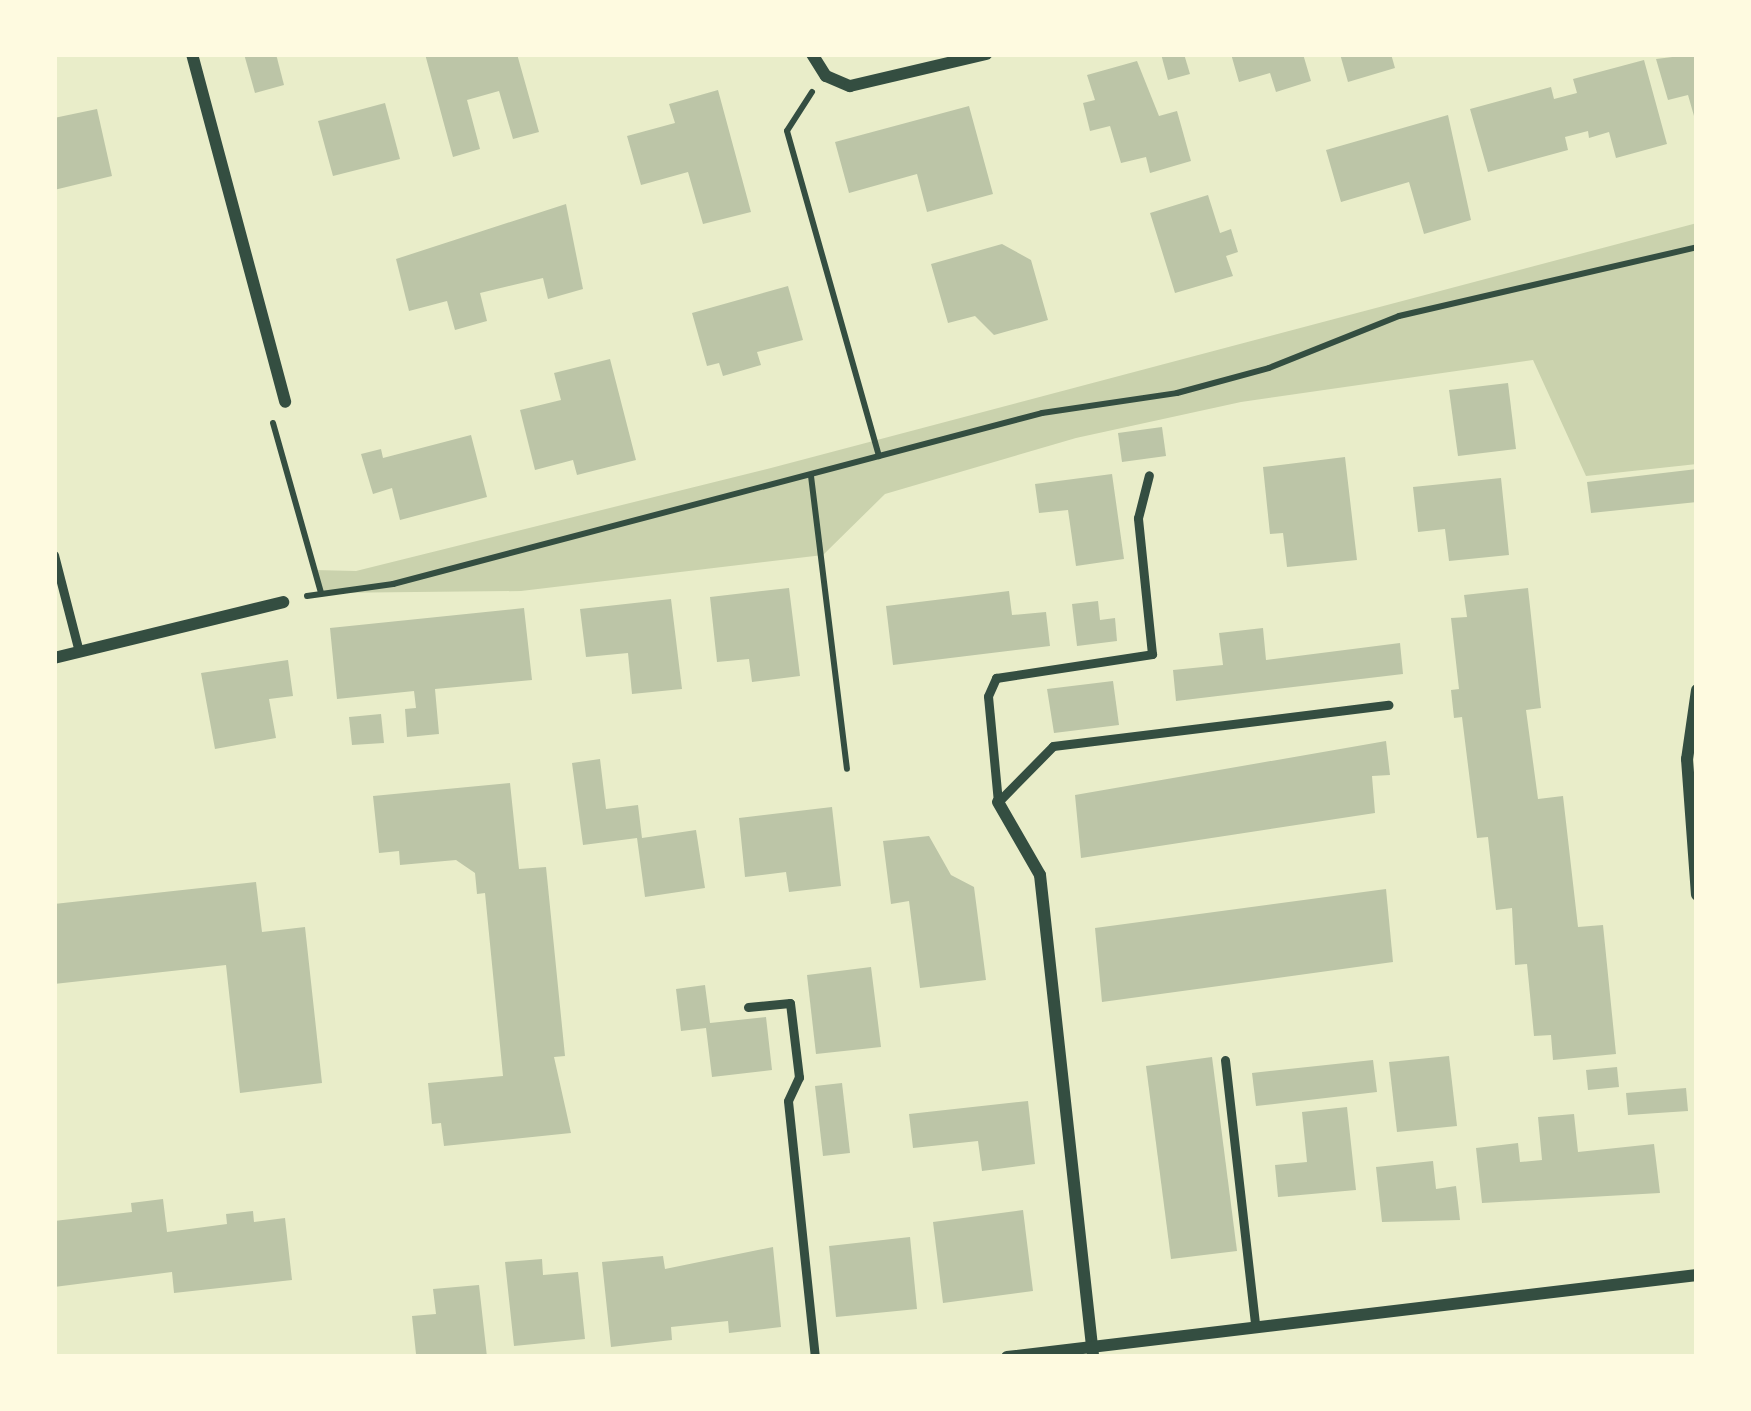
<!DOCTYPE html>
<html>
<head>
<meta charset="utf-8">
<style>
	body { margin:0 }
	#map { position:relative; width:1751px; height:1411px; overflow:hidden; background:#e9edc9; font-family:"Fira Sans Condensed",sans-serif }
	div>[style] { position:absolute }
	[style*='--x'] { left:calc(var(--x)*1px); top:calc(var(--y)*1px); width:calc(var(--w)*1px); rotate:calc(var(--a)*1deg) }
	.green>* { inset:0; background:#cad2ad }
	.building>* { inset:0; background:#bcc5a7 }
	.path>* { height:6px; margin:-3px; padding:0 3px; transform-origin:3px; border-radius:3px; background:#344e41 }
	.service>* { height:9px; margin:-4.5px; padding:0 4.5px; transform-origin:4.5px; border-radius:4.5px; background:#344e41 }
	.minor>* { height:12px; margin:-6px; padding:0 6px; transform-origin:6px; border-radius:6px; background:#344e41 }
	span { translate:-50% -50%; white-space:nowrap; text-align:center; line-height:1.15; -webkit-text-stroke:12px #fefae0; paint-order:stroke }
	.frame { position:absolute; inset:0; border:57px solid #fefae0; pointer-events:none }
</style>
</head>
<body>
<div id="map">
	<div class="green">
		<div style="clip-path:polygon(1697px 223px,1697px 464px,1586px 476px,1533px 360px,1241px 402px,1076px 438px,885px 494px,823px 555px,521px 591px,321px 593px,314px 570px,356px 571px,771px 468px)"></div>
	</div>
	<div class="building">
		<div style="clip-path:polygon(244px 54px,276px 54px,284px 85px,255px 93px)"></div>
		<div style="clip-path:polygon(425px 54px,517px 54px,539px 132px,513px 139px,499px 91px,467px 100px,480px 149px,453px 157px)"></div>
		<div style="clip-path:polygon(1161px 54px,1184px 54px,1190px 74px,1168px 80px)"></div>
		<div style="clip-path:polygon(1231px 54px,1303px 54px,1311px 81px,1276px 92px,1270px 73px,1239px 82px)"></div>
		<div style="clip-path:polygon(1340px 54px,1391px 54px,1395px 68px,1348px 82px)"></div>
		<div style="clip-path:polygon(1697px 54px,1697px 122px,1696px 123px,1688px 95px,1668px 100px,1656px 59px)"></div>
		<div style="clip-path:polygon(1644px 60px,1667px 144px,1616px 158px,1609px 132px,1589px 138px,1588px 131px,1565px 137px,1568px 150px,1488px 172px,1470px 109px,1551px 87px,1554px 99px,1577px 93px,1573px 79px)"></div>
		<div style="clip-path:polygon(1137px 61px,1159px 116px,1177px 111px,1191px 161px,1150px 173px,1146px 157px,1121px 163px,1110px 126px,1090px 131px,1083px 103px,1095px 100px,1087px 75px)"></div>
		<div style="clip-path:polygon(718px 90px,751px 212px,703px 224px,688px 172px,641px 185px,627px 136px,675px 123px,669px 104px)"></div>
		<div style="clip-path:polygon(385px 103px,400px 159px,333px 176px,318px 121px)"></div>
		<div style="clip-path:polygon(969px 106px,993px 194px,927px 212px,917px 174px,849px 193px,835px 142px)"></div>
		<div style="clip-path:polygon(97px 109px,112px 176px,54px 190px,54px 118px)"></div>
		<div style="clip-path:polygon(1448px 115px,1471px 220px,1424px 234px,1409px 182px,1341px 202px,1326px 150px)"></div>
		<div style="clip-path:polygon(1208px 195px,1220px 233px,1231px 229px,1238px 252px,1226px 256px,1233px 276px,1175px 293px,1150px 213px)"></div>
		<div style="clip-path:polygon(566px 204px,583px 289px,548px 299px,543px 278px,480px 293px,487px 321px,455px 330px,447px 301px,409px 311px,396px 259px)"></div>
		<div style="clip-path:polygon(1002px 244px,1031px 260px,1048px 320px,994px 335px,975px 316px,948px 323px,931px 264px)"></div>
		<div style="clip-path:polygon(788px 286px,803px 340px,757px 352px,761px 365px,723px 376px,719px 363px,707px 366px,692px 313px)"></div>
		<div style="clip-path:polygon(610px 359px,636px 460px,577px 475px,573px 460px,535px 470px,520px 410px,561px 400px,554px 373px)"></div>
		<div style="clip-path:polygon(1508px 383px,1516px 449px,1458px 456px,1449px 390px)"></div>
		<div style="clip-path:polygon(1162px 427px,1166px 456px,1122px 462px,1118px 433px)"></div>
		<div style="clip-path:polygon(471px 435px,487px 497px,400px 520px,392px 488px,373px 494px,361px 454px,381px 449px,383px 458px)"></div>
		<div style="clip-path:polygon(1345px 457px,1357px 560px,1287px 567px,1283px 533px,1270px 534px,1263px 467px)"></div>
		<div style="clip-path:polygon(1697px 469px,1697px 502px,1591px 513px,1587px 482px)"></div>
		<div style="clip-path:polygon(1112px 474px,1124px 559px,1076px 566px,1068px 510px,1039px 513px,1035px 484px)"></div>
		<div style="clip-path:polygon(1501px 478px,1509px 555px,1449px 561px,1445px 529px,1418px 532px,1413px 487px)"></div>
		<div style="clip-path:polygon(789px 588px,800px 676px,752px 682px,749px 659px,717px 662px,710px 597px)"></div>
		<div style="clip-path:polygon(1528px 588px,1541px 708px,1526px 710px,1538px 799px,1563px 796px,1578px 927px,1603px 925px,1616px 1054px,1553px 1060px,1551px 1035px,1534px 1036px,1527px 964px,1515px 965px,1512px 908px,1496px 910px,1488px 837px,1477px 838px,1462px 717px,1454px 718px,1451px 690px,1459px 689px,1451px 618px,1467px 617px,1464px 595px)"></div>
		<div style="clip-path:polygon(1009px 591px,1012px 615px,1046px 612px,1050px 646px,893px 665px,886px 606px)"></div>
		<div style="clip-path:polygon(671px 599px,682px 689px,632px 694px,628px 653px,586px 657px,580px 609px)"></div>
		<div style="clip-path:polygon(1098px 601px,1100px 620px,1115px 618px,1117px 641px,1077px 646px,1072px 604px)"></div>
		<div style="clip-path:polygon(524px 608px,532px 680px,435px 689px,439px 734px,407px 737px,405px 709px,416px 708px,414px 691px,337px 699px,330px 628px)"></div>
		<div style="clip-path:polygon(1263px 628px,1266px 660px,1400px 643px,1403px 674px,1176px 701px,1173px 670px,1223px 665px,1219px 633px)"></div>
		<div style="clip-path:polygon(288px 660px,293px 696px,269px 699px,276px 738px,215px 749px,201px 673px)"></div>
		<div style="clip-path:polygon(1113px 681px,1119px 725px,1054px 733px,1047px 689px)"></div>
		<div style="clip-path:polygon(381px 714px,384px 743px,352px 745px,349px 717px)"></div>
		<div style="clip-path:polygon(1386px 741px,1390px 775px,1372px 776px,1375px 813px,1081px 858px,1075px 795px)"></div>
		<div style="clip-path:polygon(600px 759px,606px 809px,638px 805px,642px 838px,696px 830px,705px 888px,645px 897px,637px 838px,583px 845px,572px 763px)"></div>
		<div style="clip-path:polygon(510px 783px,519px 869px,546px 867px,565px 1056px,554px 1057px,571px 1133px,444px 1146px,441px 1123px,432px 1124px,428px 1083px,503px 1076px,485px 893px,477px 894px,475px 873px,456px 860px,400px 865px,399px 851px,379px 853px,373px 796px)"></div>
		<div style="clip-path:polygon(832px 807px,841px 886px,789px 892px,786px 872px,745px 877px,739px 818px)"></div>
		<div style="clip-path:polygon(929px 836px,951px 875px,974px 887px,986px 980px,920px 988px,909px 901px,891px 904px,883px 841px)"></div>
		<div style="clip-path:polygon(256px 882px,262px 932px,305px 927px,322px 1083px,240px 1093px,226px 965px,54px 984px,54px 904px)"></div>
		<div style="clip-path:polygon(1386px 889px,1393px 962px,1102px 1002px,1095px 928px)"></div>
		<div style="clip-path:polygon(871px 967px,881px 1047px,816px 1054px,807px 975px)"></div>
		<div style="clip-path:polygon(705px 985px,710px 1023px,766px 1017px,772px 1070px,712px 1077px,706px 1028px,681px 1031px,676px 989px)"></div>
		<div style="clip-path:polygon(1449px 1056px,1457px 1126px,1397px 1132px,1389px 1062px)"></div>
		<div style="clip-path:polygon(1212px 1057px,1237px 1251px,1171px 1259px,1146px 1066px)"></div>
		<div style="clip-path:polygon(1373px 1060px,1377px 1092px,1256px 1106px,1252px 1073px)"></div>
		<div style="clip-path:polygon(1617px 1067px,1619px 1087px,1588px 1090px,1586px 1070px)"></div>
		<div style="clip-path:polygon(842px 1083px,850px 1153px,823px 1156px,815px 1086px)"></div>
		<div style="clip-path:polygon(1686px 1088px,1688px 1111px,1628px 1115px,1626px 1093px)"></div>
		<div style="clip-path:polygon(1028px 1101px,1035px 1164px,982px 1171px,978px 1141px,913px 1148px,909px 1114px)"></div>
		<div style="clip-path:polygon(1347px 1107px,1356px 1190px,1278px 1197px,1275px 1165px,1307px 1162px,1302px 1112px)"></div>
		<div style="clip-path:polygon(1574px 1114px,1578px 1152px,1654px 1144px,1660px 1193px,1482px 1203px,1476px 1148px,1518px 1143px,1520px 1162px,1542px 1160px,1538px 1117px)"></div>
		<div style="clip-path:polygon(1433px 1161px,1436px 1189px,1456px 1186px,1460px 1220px,1382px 1222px,1376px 1167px)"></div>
		<div style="clip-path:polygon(163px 1199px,167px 1232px,227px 1224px,226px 1214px,253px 1211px,254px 1222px,285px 1218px,292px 1280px,174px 1293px,172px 1272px,54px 1287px,54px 1221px,132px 1212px,131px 1203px)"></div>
		<div style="clip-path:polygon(1023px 1210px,1033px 1291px,943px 1303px,933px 1222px)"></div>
		<div style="clip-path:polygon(910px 1237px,917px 1309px,836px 1317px,829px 1246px)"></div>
		<div style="clip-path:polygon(773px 1247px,781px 1327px,729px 1333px,728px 1321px,671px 1327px,672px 1340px,611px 1347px,602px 1262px,663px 1256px,665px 1269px)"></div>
		<div style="clip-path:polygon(542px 1259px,543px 1275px,578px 1272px,585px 1339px,514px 1346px,505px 1262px)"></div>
		<div style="clip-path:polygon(479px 1285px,487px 1357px,416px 1354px,412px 1316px,436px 1314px,433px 1289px)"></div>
	</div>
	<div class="path">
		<div style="--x:812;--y:92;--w:46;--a:122.7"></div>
		<div style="--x:787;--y:131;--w:338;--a:74.2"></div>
		<div style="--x:273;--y:423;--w:177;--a:74.2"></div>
		<div style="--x:811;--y:476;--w:295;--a:83"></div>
		<div style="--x:307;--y:596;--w:87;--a:-7.9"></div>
		<div style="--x:393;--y:584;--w:671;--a:-14.76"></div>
		<div style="--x:1042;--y:413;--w:136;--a:-8.4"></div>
		<div style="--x:1177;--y:393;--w:95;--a:-15.2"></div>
		<div style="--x:1269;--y:368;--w:140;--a:-21.8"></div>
		<div style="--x:1399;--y:316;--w:306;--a:-13"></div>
	</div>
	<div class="service">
		<div style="--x:54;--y:555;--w:100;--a:75.5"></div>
		<div style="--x:998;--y:802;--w:106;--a:-95.4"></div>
		<div style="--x:988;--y:696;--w:20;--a:-66"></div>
		<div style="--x:996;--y:678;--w:158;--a:-8.7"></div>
		<div style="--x:1152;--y:654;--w:137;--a:-95.9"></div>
		<div style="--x:1138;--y:518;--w:44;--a:-75.7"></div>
		<div style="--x:998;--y:802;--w:78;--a:-45.5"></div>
		<div style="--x:1053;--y:746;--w:338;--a:-7"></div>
		<div style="--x:748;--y:1007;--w:42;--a:-5.4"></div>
		<div style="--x:790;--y:1003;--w:75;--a:83.1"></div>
		<div style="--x:799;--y:1077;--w:26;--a:115"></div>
		<div style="--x:788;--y:1101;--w:257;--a:84"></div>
		<div style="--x:1225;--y:1060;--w:266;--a:83.5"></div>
	</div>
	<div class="minor">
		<div style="--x:192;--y:54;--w:360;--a:75"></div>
		<div style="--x:812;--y:54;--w:26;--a:58"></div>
		<div style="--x:826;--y:76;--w:26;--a:23"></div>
		<div style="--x:850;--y:86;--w:140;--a:-13.2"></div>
		<div style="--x:54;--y:658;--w:236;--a:-13.7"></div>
		<div style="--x:1697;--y:690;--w:70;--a:98.2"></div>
		<div style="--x:1687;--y:759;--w:136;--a:85.8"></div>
		<div style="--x:998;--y:802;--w:84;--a:60.1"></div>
		<div style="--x:1040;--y:875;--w:485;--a:83.7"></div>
		<div style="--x:1007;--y:1357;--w:695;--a:-6.78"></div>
	</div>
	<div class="frame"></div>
</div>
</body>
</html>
